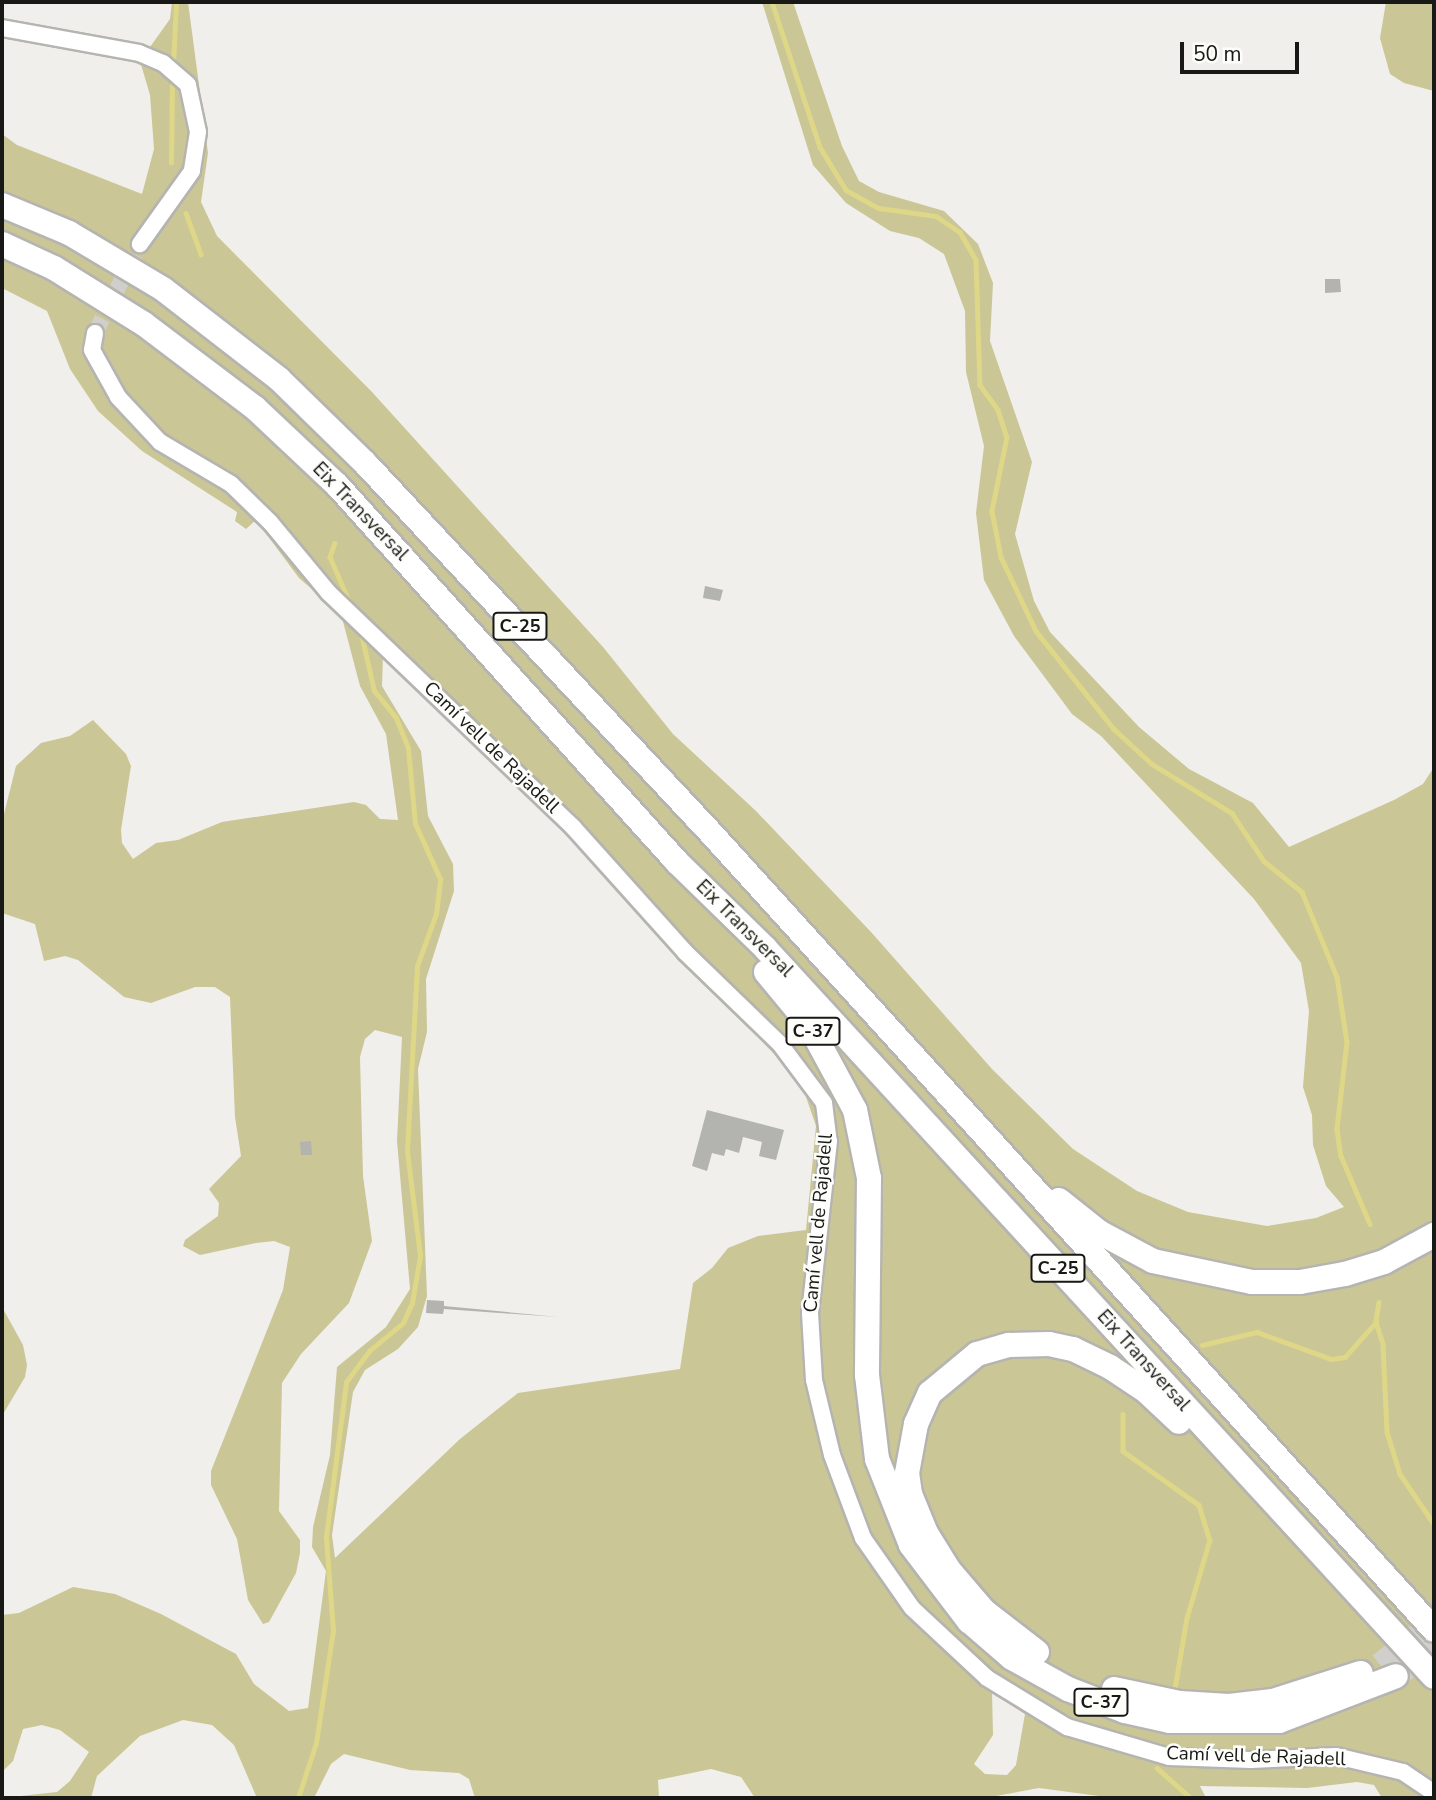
<!DOCTYPE html>
<html>
<head>
<meta charset="utf-8">
<style>
	body { margin:0 }
	#map { position:relative; width:1436px; height:1800px; overflow:hidden; background:#f0efeb; font-family:"Nunito Sans",sans-serif }
	div>[style] { position:absolute }
	[style*='--x'] { left:calc(var(--x)*1px); top:calc(var(--y)*1px); width:calc(var(--w)*1px); rotate:calc(var(--a)*1deg) }
	.green>* { inset:0; background:#cac695 }
	.stream>* { height:4.5px; margin:-2.25px; padding:0 2.25px; transform-origin:2.25px; border-radius:2.25px; background:#ded788 }
	.building>* { inset:0; background:#b3b3af }
	.minor-tunnel>* { height:16px; margin-top:-8px; transform-origin:0; background:repeating-linear-gradient(90deg,#d0cfcb 0 16px,transparent 0 24px) }
	.highway-tunnel>* { height:24px; margin-top:-12px; transform-origin:0; background:repeating-linear-gradient(90deg,#d0cfcb 0 24px,transparent 0 36px) }
	.roads { filter:drop-shadow(2px 0 #b5b4b0) drop-shadow(-2px 0 #b5b4b0) drop-shadow(0 2px #b5b4b0) drop-shadow(0 -2px #b5b4b0) }
	.minor>* { height:16px; margin:-8px; padding:0 8px; transform-origin:8px; border-radius:8px; background:#fff }
	.highway>* { height:24px; margin:-12px; padding:0 12px; transform-origin:12px; border-radius:12px; background:#fff }
	span { translate:-50% -50%; white-space:nowrap; text-align:center; line-height:1.15; -webkit-text-stroke:5px #fdfdf9; paint-order:stroke }
	.shield-label span { padding:2px 5px; background:#fdfdf9; border:2px solid; border-radius:5px; -webkit-text-stroke-width:0 }
	.shield-label { font-size:18px; color:#181817; font-weight:700 }
	.street-label { font-size:19px; color:#181817 }
	.frame { position:absolute; inset:0; border:4px solid #181817; pointer-events:none }
	.scale { position:absolute; left:1180px; top:42px; width:119px; height:32px; box-sizing:border-box; border:4px solid #181817; border-top:0; padding-left:9px; font-size:21px; line-height:24px; white-space:nowrap; color:#181817; -webkit-text-stroke:5px #fdfdf9; paint-order:stroke }
</style>
</head>
<body>
<div id="map">
	<div class="green">
		<div style="clip-path:polygon(evenodd,172px 2px,188px 2px,208px 153px,201px 202px,217px 236px,372px 392px,603px 647px,673px 734px,756px 811px,871px 932px,992px 1069px,1073px 1149px,1137px 1191px,1188px 1212px,1267px 1226px,1316px 1218px,1344px 1207px,1326px 1186px,1313px 1145px,1312px 1115px,1303px 1087px,1309px 1011px,1301px 963px,1254px 899px,1101px 736px,1072px 714px,1014px 636px,984px 580px,976px 513px,984px 446px,966px 372px,965px 311px,944px 254px,919px 238px,890px 231px,846px 203px,813px 165px,762px 2px,793px 2px,842px 146px,859px 181px,879px 192px,944px 211px,978px 244px,993px 283px,990px 341px,1032px 462px,1015px 534px,1034px 601px,1050px 632px,1139px 727px,1189px 769px,1253px 803px,1289px 847px,1394px 800px,1423px 784px,1434px 767px,1434px 1798px,1382px 1798px,1374px 1785px,1357px 1782px,1307px 1788px,1200px 1786px,1206px 1798px,1114px 1798px,1039px 1788px,985px 1798px,755px 1798px,741px 1777px,711px 1769px,658px 1780px,659px 1798px,475px 1798px,469px 1779px,459px 1773px,410px 1770px,344px 1754px,331px 1764px,314px 1798px,257px 1798px,234px 1745px,212px 1725px,183px 1720px,140px 1736px,97px 1776px,91px 1798px,2px 1798px,57px 1792px,70px 1781px,89px 1752px,60px 1730px,42px 1725px,23px 1729px,13px 1761px,2px 1772px,2px 1615px,19px 1613px,73px 1587px,115px 1594px,161px 1614px,236px 1654px,254px 1684px,289px 1711px,308px 1708px,326px 1571px,312px 1547px,313px 1527px,330px 1455px,337px 1367px,386px 1327px,410px 1289px,397px 1141px,402px 1037px,375px 1030px,365px 1039px,360px 1057px,363px 1176px,372px 1241px,349px 1303px,301px 1354px,282px 1383px,279px 1511px,300px 1540px,300px 1553px,296px 1573px,269px 1622px,263px 1624px,248px 1600px,237px 1539px,211px 1485px,211px 1471px,283px 1290px,290px 1247px,274px 1241px,256px 1243px,200px 1255px,183px 1246px,185px 1240px,218px 1216px,219px 1203px,209px 1189px,241px 1156px,235px 1117px,230px 997px,215px 987px,195px 987px,151px 1003px,124px 997px,78px 960px,65px 956px,44px 961px,35px 924px,2px 913px,2px 822px,16px 766px,41px 743px,70px 736px,93px 720px,126px 754px,131px 766px,121px 830px,122px 843px,133px 859px,156px 843px,178px 840px,222px 822px,354px 802px,366px 805px,380px 819px,398px 820px,386px 734px,360px 686px,341px 614px,299px 578px,256px 520px,246px 529px,235px 521px,237px 512px,142px 451px,98px 411px,70px 369px,47px 311px,2px 288px,2px 134px,17px 145px,142px 194px,154px 149px,150px 95px,140px 61px,170px 19px,172px 2px,383px 655px,521px 786px,776px 1056px,805px 1094px,816px 1126px,806px 1230px,758px 1236px,728px 1248px,712px 1268px,693px 1283px,680px 1369px,518px 1393px,460px 1439px,335px 1558px,332px 1535px,353px 1392px,365px 1370px,398px 1349px,418px 1327px,427px 1296px,418px 1069px,427px 1032px,426px 979px,454px 891px,453px 864px,428px 816px,421px 751px,382px 686px,383px 655px,172px 2px,992px 1692px,1025px 1714px,1016px 1765px,1007px 1775px,985px 1774px,974px 1764px,993px 1735px,992px 1692px)"></div>
		<div style="clip-path:polygon(1386px 2px,1434px 2px,1434px 91px,1404px 83px,1390px 74px,1380px 38px)"></div>
		<div style="clip-path:polygon(2px 1307px,23px 1345px,27px 1365px,25px 1377px,2px 1416px)"></div>
	</div>
	<div class="stream">
		<div style="--x:772;--y:2;--w:153;--a:71.7"></div>
		<div style="--x:820;--y:147;--w:50;--a:58.8"></div>
		<div style="--x:846;--y:190;--w:38;--a:29"></div>
		<div style="--x:879;--y:208;--w:58;--a:8"></div>
		<div style="--x:936;--y:216;--w:29;--a:34"></div>
		<div style="--x:960;--y:232;--w:32;--a:60"></div>
		<div style="--x:976;--y:260;--w:125;--a:88.2"></div>
		<div style="--x:980;--y:385;--w:31;--a:54"></div>
		<div style="--x:998;--y:410;--w:28;--a:72"></div>
		<div style="--x:1007;--y:437;--w:76;--a:101.5"></div>
		<div style="--x:992;--y:511;--w:47;--a:78.9"></div>
		<div style="--x:1001;--y:557;--w:82;--a:64.7"></div>
		<div style="--x:1036;--y:631;--w:125;--a:51.5"></div>
		<div style="--x:1114;--y:729;--w:52;--a:42.6"></div>
		<div style="--x:1152;--y:764;--w:94;--a:31.5"></div>
		<div style="--x:1232;--y:813;--w:58;--a:56.3"></div>
		<div style="--x:1264;--y:861;--w:49;--a:39.2"></div>
		<div style="--x:1302;--y:892;--w:92;--a:67.6"></div>
		<div style="--x:1337;--y:977;--w:66;--a:81.3"></div>
		<div style="--x:1347;--y:1042;--w:88;--a:96.6"></div>
		<div style="--x:1337;--y:1129;--w:27;--a:82"></div>
		<div style="--x:1341;--y:1156;--w:74;--a:66.9"></div>
		<div style="--x:173;--y:64;--w:62;--a:-87.2"></div>
		<div style="--x:171;--y:163;--w:87;--a:-89.3"></div>
		<div style="--x:186;--y:213;--w:44;--a:69.9"></div>
		<div style="--x:335;--y:543;--w:15;--a:110"></div>
		<div style="--x:330;--y:557;--w:52;--a:66.4"></div>
		<div style="--x:1379;--y:1302;--w:20;--a:99"></div>
		<div style="--x:1376;--y:1322;--w:23;--a:72"></div>
		<div style="--x:1383;--y:1344;--w:88;--a:87.4"></div>
		<div style="--x:1387;--y:1432;--w:44;--a:72.8"></div>
		<div style="--x:1400;--y:1474;--w:60;--a:55.8"></div>
		<div style="--x:1202;--y:1345;--w:57;--a:-13.3"></div>
		<div style="--x:1257;--y:1332;--w:79;--a:20"></div>
		<div style="--x:1331;--y:1359;--w:14;--a:-8"></div>
		<div style="--x:1345;--y:1357;--w:47;--a:-48.5"></div>
		<div style="--x:1123;--y:1414;--w:37;--a:90"></div>
		<div style="--x:1123;--y:1451;--w:93;--a:35.4"></div>
		<div style="--x:1199;--y:1505;--w:37;--a:73"></div>
		<div style="--x:1210;--y:1540;--w:81;--a:106.4"></div>
		<div style="--x:1187;--y:1618;--w:72;--a:99.6"></div>
		<div style="--x:1157;--y:1768;--w:45;--a:41.4"></div>
		<div style="--x:298;--y:1798;--w:58;--a:-71.9"></div>
		<div style="--x:316;--y:1743;--w:113;--a:-81.4"></div>
		<div style="--x:333;--y:1631;--w:94;--a:-94.3"></div>
		<div style="--x:326;--y:1537;--w:156;--a:-82.6"></div>
		<div style="--x:346;--y:1382;--w:39;--a:-53"></div>
		<div style="--x:369;--y:1351;--w:44;--a:-39.5"></div>
		<div style="--x:403;--y:1323;--w:22;--a:-66"></div>
		<div style="--x:412;--y:1303;--w:48;--a:-80.3"></div>
		<div style="--x:420;--y:1256;--w:106;--a:-97.1"></div>
		<div style="--x:407;--y:1151;--w:185;--a:-86.9"></div>
		<div style="--x:417;--y:966;--w:55;--a:-69.9"></div>
		<div style="--x:436;--y:914;--w:35;--a:-83"></div>
		<div style="--x:440;--y:879;--w:60;--a:-114.4"></div>
		<div style="--x:415;--y:824;--w:76;--a:-95.3"></div>
		<div style="--x:408;--y:748;--w:32;--a:-112"></div>
		<div style="--x:396;--y:718;--w:35;--a:-129"></div>
		<div style="--x:374;--y:691;--w:63;--a:-102.9"></div>
	</div>
	<div class="building">
		<div style="clip-path:polygon(1325px 279px,1340px 279px,1341px 292px,1325px 293px)"></div>
		<div style="clip-path:polygon(705px 586px,723px 590px,720px 601px,703px 598px)"></div>
		<div style="clip-path:polygon(707px 1110px,784px 1130px,776px 1160px,759px 1156px,762px 1142px,743px 1137px,739px 1153px,726px 1149px,724px 1156px,712px 1153px,707px 1171px,692px 1166px)"></div>
		<div style="clip-path:polygon(311px 1141px,312px 1155px,301px 1155px,300px 1142px)"></div>
		<div style="clip-path:polygon(427px 1300px,444px 1301px,444px 1306px,558px 1317px,444px 1309px,443px 1314px,426px 1313px)"></div>
	</div>
	<div class="minor-tunnel">
		<div style="--x:95;--y:333;--w:100;--a:-63.2"></div>
	</div>
	<div class="highway-tunnel">
		<div style="--x:1380;--y:1665;--w:69;--a:-38.5"></div>
		<div style="--x:1396;--y:1676;--w:48;--a:-37.3"></div>
	</div>
	<div class="roads">
		<div class="minor">
			<div style="--x:2;--y:28;--w:139;--a:10.3"></div>
			<div style="--x:139;--y:53;--w:26;--a:23"></div>
			<div style="--x:163;--y:63;--w:33;--a:41"></div>
			<div style="--x:188;--y:85;--w:48;--a:78"></div>
			<div style="--x:198;--y:132;--w:39;--a:99"></div>
			<div style="--x:192;--y:171;--w:90;--a:125.5"></div>
			<div style="--x:95;--y:333;--w:17;--a:100"></div>
			<div style="--x:92;--y:350;--w:54;--a:61"></div>
			<div style="--x:118;--y:397;--w:62;--a:47"></div>
			<div style="--x:160;--y:442;--w:82;--a:30.6"></div>
			<div style="--x:231;--y:484;--w:54;--a:44.3"></div>
			<div style="--x:270;--y:522;--w:92;--a:50.3"></div>
			<div style="--x:329;--y:593;--w:338;--a:43.8"></div>
			<div style="--x:573;--y:827;--w:168;--a:48.1"></div>
			<div style="--x:685;--y:952;--w:132;--a:44.1"></div>
			<div style="--x:780;--y:1044;--w:74;--a:53.3"></div>
			<div style="--x:824;--y:1103;--w:38;--a:83"></div>
			<div style="--x:829;--y:1141;--w:173;--a:96.3"></div>
			<div style="--x:810;--y:1313;--w:67;--a:86.6"></div>
			<div style="--x:814;--y:1380;--w:77;--a:76.5"></div>
			<div style="--x:832;--y:1455;--w:89;--a:69.5"></div>
			<div style="--x:863;--y:1538;--w:85;--a:55"></div>
			<div style="--x:912;--y:1608;--w:103;--a:43"></div>
			<div style="--x:987;--y:1678;--w:94;--a:31.5"></div>
			<div style="--x:1067;--y:1727;--w:106;--a:16.4"></div>
			<div style="--x:1169;--y:1757;--w:82;--a:2.1"></div>
			<div style="--x:1251;--y:1760;--w:85;--a:-2.7"></div>
			<div style="--x:1336;--y:1756;--w:69;--a:13.4"></div>
			<div style="--x:1403;--y:1772;--w:37;--a:34"></div>
		</div>
		<div class="highway">
			<div style="--x:2;--y:205;--w:73;--a:22.7"></div>
			<div style="--x:69;--y:233;--w:109;--a:30.8"></div>
			<div style="--x:163;--y:289;--w:147;--a:37.8"></div>
			<div style="--x:279;--y:379;--w:120;--a:44.3"></div>
			<div style="--x:365;--y:463;--w:505;--a:46.93"></div>
			<div style="--x:710;--y:832;--w:1077;--a:47.78"></div>
			<div style="--x:2;--y:244;--w:57;--a:24.8"></div>
			<div style="--x:54;--y:268;--w:106;--a:31.9"></div>
			<div style="--x:144;--y:324;--w:139;--a:37.1"></div>
			<div style="--x:255;--y:408;--w:112;--a:43.2"></div>
			<div style="--x:337;--y:485;--w:508;--a:47.95"></div>
			<div style="--x:677;--y:862;--w:123;--a:44.3"></div>
			<div style="--x:765;--y:948;--w:989;--a:47.46"></div>
			<div style="--x:766;--y:972;--w:66;--a:50.5"></div>
			<div style="--x:808;--y:1023;--w:99;--a:61.6"></div>
			<div style="--x:855;--y:1110;--w:69;--a:78.4"></div>
			<div style="--x:869;--y:1178;--w:197;--a:90.6"></div>
			<div style="--x:867;--y:1375;--w:85;--a:83.2"></div>
			<div style="--x:877;--y:1459;--w:92;--a:68.4"></div>
			<div style="--x:911;--y:1545;--w:96;--a:52.7"></div>
			<div style="--x:969;--y:1621;--w:57;--a:40.7"></div>
			<div style="--x:1012;--y:1658;--w:64;--a:29"></div>
			<div style="--x:1068;--y:1689;--w:61;--a:21.1"></div>
			<div style="--x:1125;--y:1711;--w:46;--a:12.5"></div>
			<div style="--x:1170;--y:1721;--w:109;--a:0"></div>
			<div style="--x:1279;--y:1721;--w:125;--a:-21"></div>
			<div style="--x:1059;--y:1200;--w:51;--a:38.7"></div>
			<div style="--x:1099;--y:1232;--w:61;--a:28.2"></div>
			<div style="--x:1153;--y:1261;--w:101;--a:12"></div>
			<div style="--x:1252;--y:1282;--w:48;--a:0"></div>
			<div style="--x:1300;--y:1282;--w:46;--a:-10.1"></div>
			<div style="--x:1345;--y:1274;--w:41;--a:-17.1"></div>
			<div style="--x:1384;--y:1262;--w:57;--a:-28.4"></div>
			<div style="--x:1037;--y:1652;--w:67;--a:-142.3"></div>
			<div style="--x:984;--y:1611;--w:54;--a:-130.5"></div>
			<div style="--x:949;--y:1570;--w:44;--a:-121.9"></div>
			<div style="--x:926;--y:1533;--w:42;--a:-112.3"></div>
			<div style="--x:910;--y:1494;--w:21;--a:-98"></div>
			<div style="--x:907;--y:1473;--w:50;--a:-79.6"></div>
			<div style="--x:916;--y:1424;--w:34;--a:-66"></div>
			<div style="--x:930;--y:1393;--w:61;--a:-39.7"></div>
			<div style="--x:977;--y:1354;--w:33;--a:-16"></div>
			<div style="--x:1009;--y:1345;--w:40;--a:-1.4"></div>
			<div style="--x:1049;--y:1344;--w:25;--a:12"></div>
			<div style="--x:1073;--y:1349;--w:41;--a:25.9"></div>
			<div style="--x:1110;--y:1367;--w:43;--a:33.7"></div>
			<div style="--x:1146;--y:1391;--w:45;--a:43.2"></div>
			<div style="--x:1114;--y:1689;--w:67;--a:12"></div>
			<div style="--x:1180;--y:1703;--w:49;--a:3.5"></div>
			<div style="--x:1229;--y:1706;--w:44;--a:-6.5"></div>
			<div style="--x:1273;--y:1701;--w:92;--a:-17.7"></div>
		</div>
	</div>
	<div class="shield-label">
		<span style="left:520px;top:626px">C-25</span>
		<span style="left:813px;top:1031px">C-37</span>
		<span style="left:1058px;top:1268px">C-25</span>
		<span style="left:1101px;top:1702px">C-37</span>
	</div>
	<div class="street-label">
		<span style="left:360px;top:512px;rotate:46deg">Eix Transversal</span>
		<span style="left:491px;top:748px;rotate:44deg">Camí vell de Rajadell</span>
		<span style="left:744px;top:929px;rotate:45deg">Eix Transversal</span>
		<span style="left:819px;top:1223px;rotate:-85deg">Camí vell de Rajadell</span>
		<span style="left:1143px;top:1361px;rotate:48deg">Eix Transversal</span>
		<span style="left:1256px;top:1757px;rotate:2deg">Camí vell de Rajadell</span>
	</div>
	<div class="frame"></div>
	<div class="scale">50 m</div>
</div>
</body>
</html>
